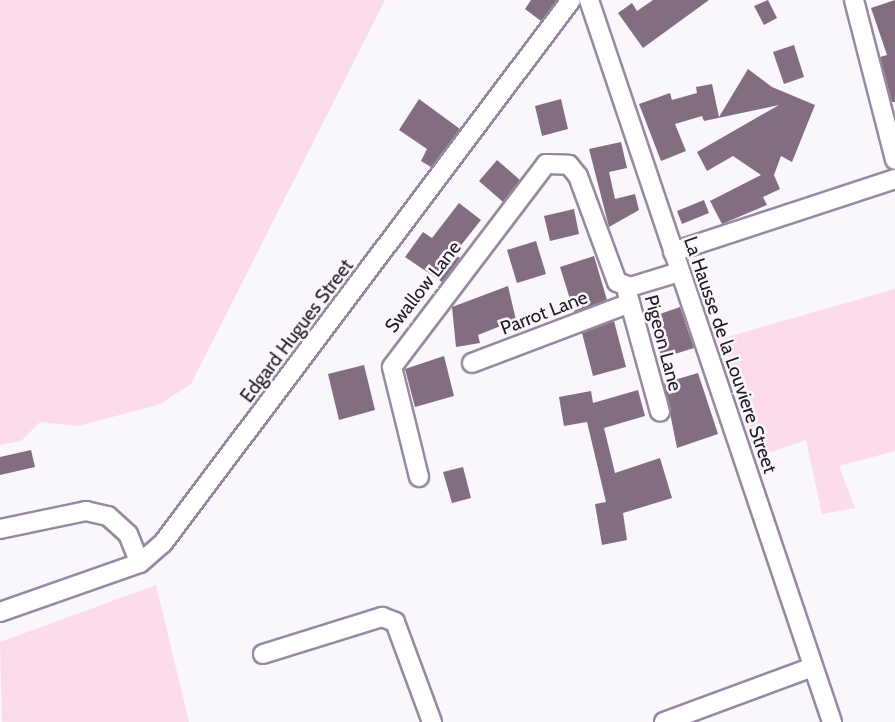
<!DOCTYPE html>
<html>
<head>
<meta charset="utf-8">
<style>
	body { margin:0 }
	#map { position:relative; width:895px; height:722px; overflow:hidden; background:#f9f6fc; font-family:Cabin,sans-serif }
	div>[style] { position:absolute }
	[style*='--x'] { left:calc(var(--x)*1px); top:calc(var(--y)*1px); width:calc(var(--w)*1px); rotate:calc(var(--a)*1deg) }
	.green>* { inset:0; background:#fcdbeb }
	.building>* { inset:0; background:#836d81 }
	.roads { filter:drop-shadow(2px 0 #9889a3) drop-shadow(-2px 0 #9889a3) drop-shadow(0 2px #9889a3) drop-shadow(0 -2px #9889a3) }
	.minor>* { height:18px; margin:-9px; padding:0 9px; transform-origin:9px; border-radius:9px; background:#fff }
	span { translate:-50% -50%; white-space:nowrap; text-align:center; line-height:1.15; -webkit-text-stroke:5px #f9f6fc; paint-order:stroke }
	.street-label { font-size:19px; color:#201a24 }
</style>
</head>
<body>
<div id="map">
	<div class="green">
		<div style="clip-path:polygon(0 0,385px 0,191px 384px,160px 404px,79px 426px,40px 422px,21px 441px,0 445px)"></div>
		<div style="clip-path:polygon(895px 289px,895px 451px,839px 466px,855px 508px,822px 514px,806px 440px,757px 457px,717px 340px)"></div>
		<div style="clip-path:polygon(156px 585px,189px 722px,2px 722px,0 642px)"></div>
	</div>
	<div class="building">
		<div style="clip-path:polygon(531px 0,557px 0,541px 21px,525px 9px)"></div>
		<div style="clip-path:polygon(653px 0,709px 0,643px 48px,618px 13px,632px 3px,637px 11px)"></div>
		<div style="clip-path:polygon(768px 0,777px 18px,764px 25px,754px 6px)"></div>
		<div style="clip-path:polygon(895px 0,895px 102px,892px 102px,880px 57px,887px 55px,871px 8px)"></div>
		<div style="clip-path:polygon(794px 45px,804px 77px,784px 84px,773px 52px)"></div>
		<div style="clip-path:polygon(748px 69px,772px 87px,815px 105px,792px 162px,781px 156px,774px 175px,780px 189px,763px 197px,767px 205px,722px 224px,710px 201px,761px 175px,733px 156px,707px 171px,697px 152px,779px 105px,704px 121px,702px 116px,675px 124px,686px 151px,661px 161px,639px 104px,670px 93px,672px 100px,697px 93px,696px 87px,712px 84px,719px 117px)"></div>
		<div style="clip-path:polygon(419px 99px,460px 129px,431px 167px,421px 161px,427px 149px,399px 130px)"></div>
		<div style="clip-path:polygon(561px 99px,568px 129px,542px 136px,535px 106px)"></div>
		<div style="clip-path:polygon(621px 142px,627px 168px,609px 172px,615px 199px,635px 194px,639px 210px,609px 227px,589px 149px)"></div>
		<div style="clip-path:polygon(497px 160px,520px 180px,503px 202px,479px 181px)"></div>
		<div style="clip-path:polygon(704px 200px,709px 213px,682px 224px,677px 211px)"></div>
		<div style="clip-path:polygon(459px 203px,481px 220px,454px 254px,460px 258px,442px 282px,405px 257px,423px 232px,432px 238px)"></div>
		<div style="clip-path:polygon(574px 209px,579px 234px,550px 241px,544px 216px)"></div>
		<div style="clip-path:polygon(536px 241px,546px 274px,517px 283px,507px 250px)"></div>
		<div style="clip-path:polygon(594px 256px,607px 300px,574px 312px,560px 267px)"></div>
		<div style="clip-path:polygon(508px 286px,516px 320px,478px 335px,480px 343px,456px 347px,452px 307px)"></div>
		<div style="clip-path:polygon(680px 307px,694px 348px,662px 358px,653px 333px,662px 330px,657px 315px)"></div>
		<div style="clip-path:polygon(614px 321px,626px 367px,593px 376px,582px 333px)"></div>
		<div style="clip-path:polygon(444px 356px,454px 396px,415px 407px,405px 369px)"></div>
		<div style="clip-path:polygon(364px 365px,375px 410px,339px 420px,328px 374px)"></div>
		<div style="clip-path:polygon(698px 373px,718px 434px,677px 448px,664px 383px)"></div>
		<div style="clip-path:polygon(638px 390px,645px 416px,604px 428px,615px 473px,660px 458px,672px 498px,623px 513px,627px 540px,602px 545px,595px 504px,606px 502px,587px 422px,564px 426px,559px 397px,591px 391px,593px 403px)"></div>
		<div style="clip-path:polygon(31px 450px,35px 467px,0 475px,0 457px)"></div>
		<div style="clip-path:polygon(463px 467px,471px 498px,452px 503px,443px 472px)"></div>
	</div>
	<div class="roads">
		<div class="minor">
			<div style="--x:589;--y:0;--w:762;--a:71.4"></div>
			<div style="--x:854;--y:0;--w:165;--a:75.6"></div>
			<div style="--x:673;--y:252;--w:234;--a:-18.2"></div>
			<div style="--x:627;--y:292;--w:124;--a:74.6"></div>
			<div style="--x:472;--y:363;--w:169;--a:-20.8"></div>
			<div style="--x:419;--y:477;--w:113;--a:-103.8"></div>
			<div style="--x:392;--y:367;--w:255;--a:-52.8"></div>
			<div style="--x:546;--y:164;--w:23;--a:2"></div>
			<div style="--x:569;--y:165;--w:14;--a:51"></div>
			<div style="--x:578;--y:176;--w:113;--a:69.8"></div>
			<div style="--x:617;--y:282;--w:14;--a:21"></div>
			<div style="--x:630;--y:287;--w:51;--a:-17"></div>
			<div style="--x:0;--y:529;--w:88;--a:-11.8"></div>
			<div style="--x:86;--y:511;--w:23;--a:13"></div>
			<div style="--x:108;--y:516;--w:27;--a:42"></div>
			<div style="--x:128;--y:534;--w:31;--a:68"></div>
			<div style="--x:0;--y:612;--w:148;--a:-19.3"></div>
			<div style="--x:140;--y:563;--w:30;--a:-41"></div>
			<div style="--x:163;--y:543;--w:679;--a:-53.08"></div>
			<div style="--x:263;--y:654;--w:125;--a:-17.3"></div>
			<div style="--x:382;--y:617;--w:14;--a:21"></div>
			<div style="--x:395;--y:622;--w:107;--a:69.7"></div>
			<div style="--x:664;--y:722;--w:159;--a:-20.3"></div>
		</div>
	</div>
	<div class="street-label">
		<span style="left:423px;top:287px;rotate:-52deg">Swallow Lane</span>
		<span style="left:544px;top:313px;rotate:-21deg">Parrot Lane</span>
		<span style="left:297px;top:331px;rotate:-53deg">Edgard Hugues Street</span>
		<span style="left:663px;top:343px;rotate:75deg">Pigeon Lane</span>
		<span style="left:730px;top:355px;rotate:71deg">La Hausse de la Louviere Street</span>
	</div>
</div>
</body>
</html>
